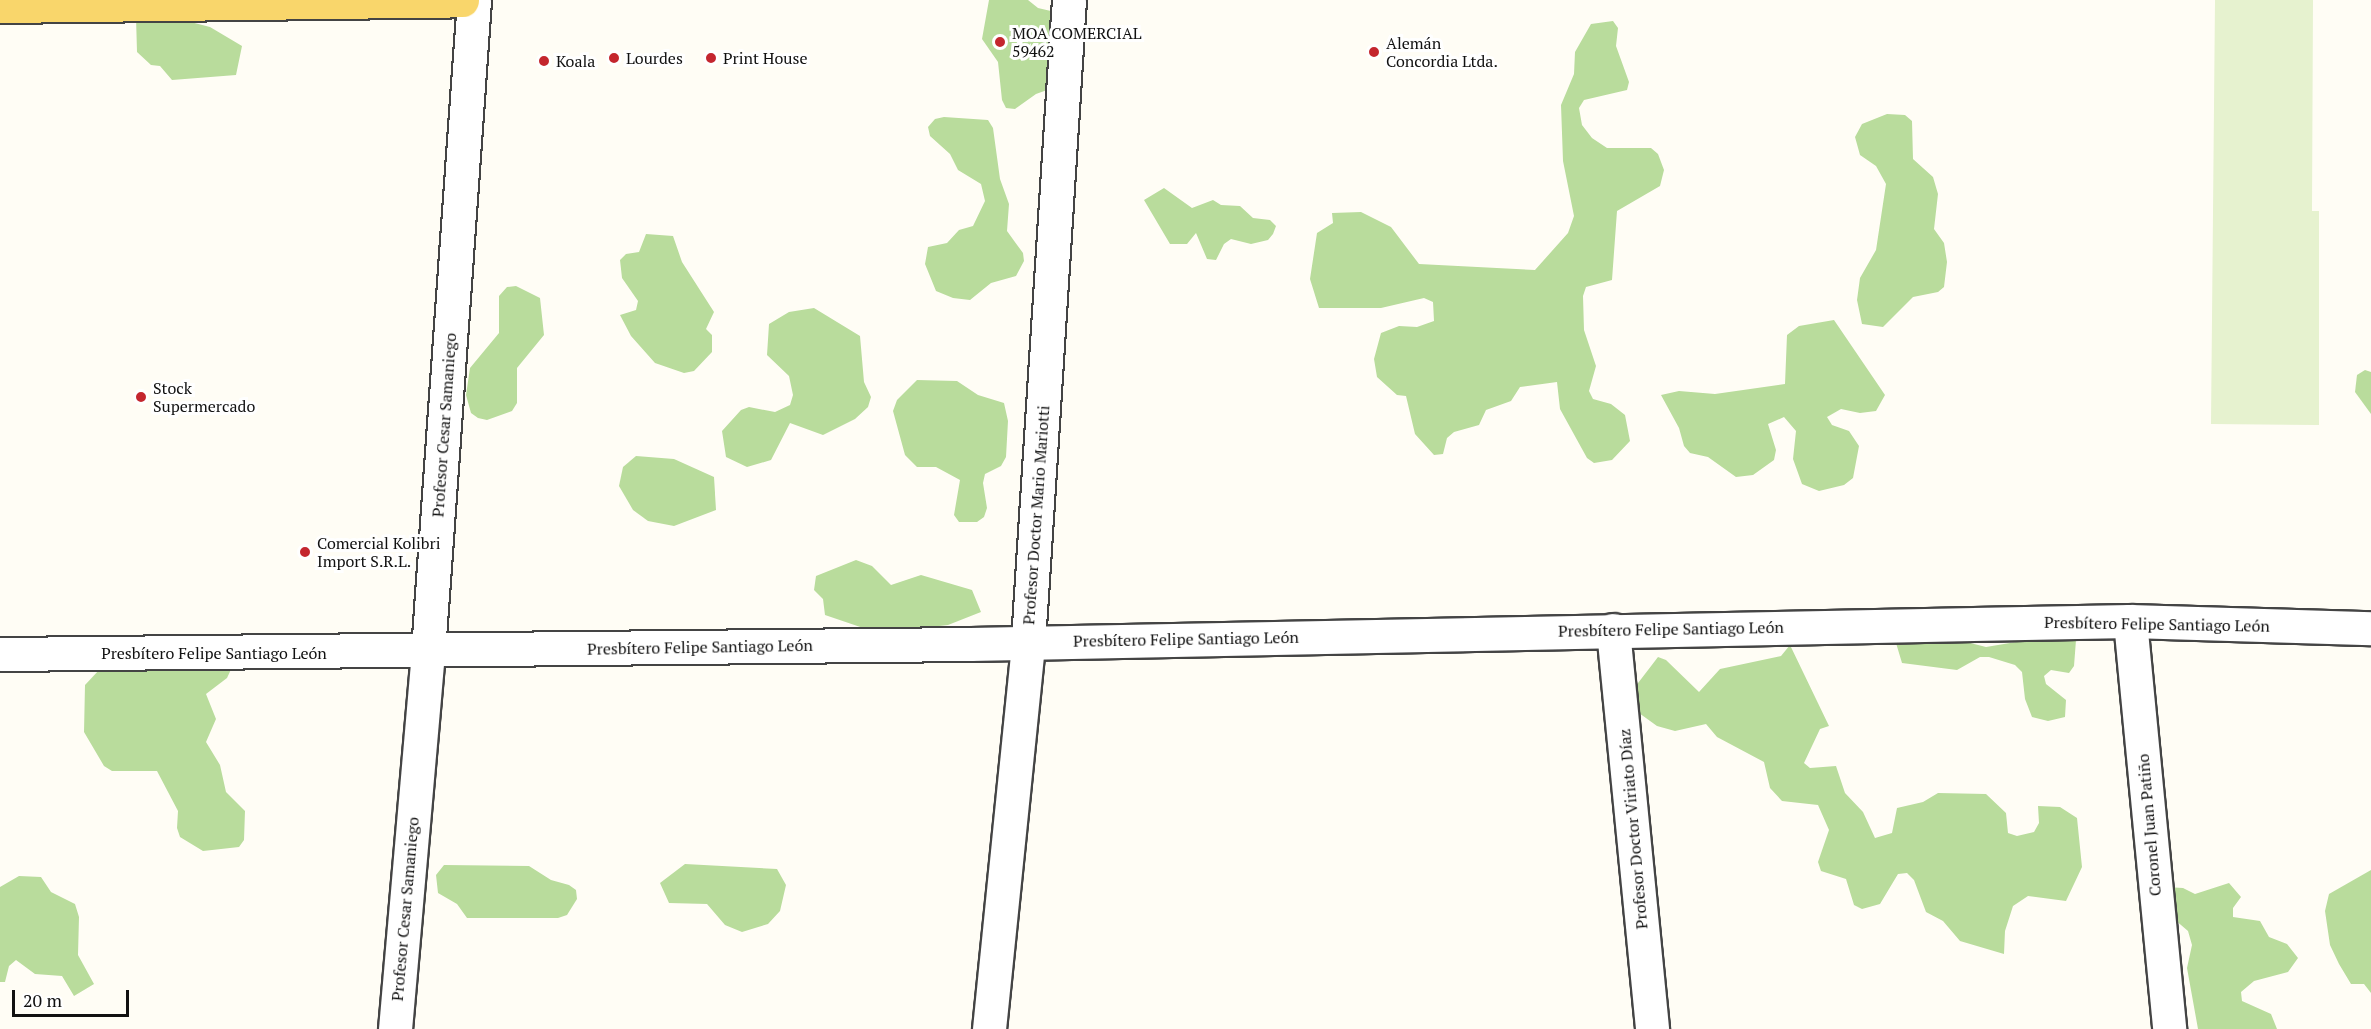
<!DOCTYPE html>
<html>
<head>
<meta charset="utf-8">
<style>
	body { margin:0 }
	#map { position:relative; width:2371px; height:1029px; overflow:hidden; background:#fffdf5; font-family:"PT Serif",serif }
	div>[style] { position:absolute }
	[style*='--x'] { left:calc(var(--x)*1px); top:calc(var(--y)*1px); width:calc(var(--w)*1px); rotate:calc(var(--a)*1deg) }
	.forest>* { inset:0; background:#b9dc9c }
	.pitch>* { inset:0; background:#e6f2cf }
	.roads { filter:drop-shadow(2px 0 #444) drop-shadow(-2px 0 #444) drop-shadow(0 2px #444) drop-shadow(0 -2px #444) }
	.street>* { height:33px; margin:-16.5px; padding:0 16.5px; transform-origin:16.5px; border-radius:16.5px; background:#fff }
	.primary>* { height:33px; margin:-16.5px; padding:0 16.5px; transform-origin:16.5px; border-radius:16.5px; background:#f9d66b }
	.dots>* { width:16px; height:16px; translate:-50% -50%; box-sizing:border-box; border:3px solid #fff; border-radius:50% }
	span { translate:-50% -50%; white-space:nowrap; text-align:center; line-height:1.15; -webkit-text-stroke:6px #fff; paint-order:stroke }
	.poi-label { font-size:16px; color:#111 }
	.left { translate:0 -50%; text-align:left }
	.street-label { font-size:16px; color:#111 }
	.scale { position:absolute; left:12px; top:990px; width:117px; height:27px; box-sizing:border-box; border:3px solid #111; border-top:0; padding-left:8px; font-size:18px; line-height:21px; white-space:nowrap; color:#111; -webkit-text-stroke:4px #fff; paint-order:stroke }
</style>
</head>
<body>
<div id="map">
	<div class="forest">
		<div style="clip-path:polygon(989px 0,1028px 0,1038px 8px,1055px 12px,1061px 85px,1036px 94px,1015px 109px,1006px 108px,1002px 100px,998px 62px,982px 39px)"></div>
		<div style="clip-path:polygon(136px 17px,175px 18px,210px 27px,242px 46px,236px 75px,172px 80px,160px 66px,151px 65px,137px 52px)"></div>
		<div style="clip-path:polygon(1613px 21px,1618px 28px,1616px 46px,1629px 82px,1627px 90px,1584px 100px,1579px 108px,1582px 125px,1592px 138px,1607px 148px,1651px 148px,1658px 154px,1664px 170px,1660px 186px,1617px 211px,1612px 280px,1586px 287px,1583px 296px,1584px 330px,1596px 366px,1589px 391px,1593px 399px,1611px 404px,1625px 415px,1630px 441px,1612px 460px,1594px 463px,1587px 458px,1560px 409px,1557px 382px,1520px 387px,1511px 401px,1486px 410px,1479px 425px,1454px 432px,1447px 438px,1443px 454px,1434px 455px,1415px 434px,1406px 396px,1397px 395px,1377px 377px,1374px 359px,1381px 333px,1399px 326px,1417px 327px,1434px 321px,1433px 302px,1424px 298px,1381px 308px,1319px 308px,1310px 279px,1317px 233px,1333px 223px,1332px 213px,1361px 212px,1391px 227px,1419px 264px,1535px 270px,1568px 233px,1574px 216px,1563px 161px,1561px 105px,1574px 74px,1575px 52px,1591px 24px)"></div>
		<div style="clip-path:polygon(1887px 114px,1905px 115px,1912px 121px,1913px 159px,1933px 177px,1938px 194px,1934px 229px,1944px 243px,1947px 262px,1944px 287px,1938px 292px,1913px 297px,1883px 327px,1862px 324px,1857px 300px,1860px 278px,1876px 250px,1886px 184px,1876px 166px,1860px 155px,1855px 137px,1862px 124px)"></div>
		<div style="clip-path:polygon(944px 117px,988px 120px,993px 128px,1000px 179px,1009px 204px,1007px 231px,1023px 253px,1024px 261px,1016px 276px,991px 283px,970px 300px,953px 298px,936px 291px,925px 264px,928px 247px,947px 243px,959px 230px,973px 226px,985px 201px,981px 184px,958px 170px,950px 154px,930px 136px,928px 127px,935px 119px)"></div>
		<div style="clip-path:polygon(1164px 188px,1192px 208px,1213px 200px,1221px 205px,1240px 206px,1253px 218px,1270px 220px,1276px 226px,1273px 234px,1268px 240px,1251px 244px,1231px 239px,1224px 244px,1216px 260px,1207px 259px,1196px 233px,1187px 244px,1170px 244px,1144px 200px)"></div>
		<div style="clip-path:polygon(646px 234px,673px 236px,682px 262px,714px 312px,706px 329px,712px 335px,712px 352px,694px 371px,684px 373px,655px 363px,631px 336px,620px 315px,636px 310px,638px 301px,622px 278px,620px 260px,626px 254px,639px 252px)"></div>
		<div style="clip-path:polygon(516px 286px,540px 298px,544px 335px,517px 368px,517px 403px,512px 411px,487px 420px,478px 418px,471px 413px,466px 395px,470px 368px,499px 333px,499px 296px,507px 287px)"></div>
		<div style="clip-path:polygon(814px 308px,860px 336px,864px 382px,871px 397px,868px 407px,855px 419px,823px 435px,790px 423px,771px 460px,747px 467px,726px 457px,722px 431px,741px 410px,749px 407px,775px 412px,790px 405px,793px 395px,789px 376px,767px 355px,769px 324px,789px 312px)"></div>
		<div style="clip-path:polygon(1834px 320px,1885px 395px,1876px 411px,1860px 413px,1841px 409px,1827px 417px,1832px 425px,1849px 431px,1859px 446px,1853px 478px,1844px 485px,1819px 491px,1802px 484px,1793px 459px,1796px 431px,1784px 417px,1768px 424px,1776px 450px,1774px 460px,1753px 475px,1736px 477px,1708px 457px,1690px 453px,1684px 446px,1679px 428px,1661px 395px,1679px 391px,1715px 394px,1785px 384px,1787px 335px,1799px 326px)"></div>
		<div style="clip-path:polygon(2365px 370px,2371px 372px,2371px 414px,2355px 392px,2357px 375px)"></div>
		<div style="clip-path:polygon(917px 380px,957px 381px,978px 395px,1004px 403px,1008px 421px,1006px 457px,1001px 466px,985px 474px,983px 483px,987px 508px,984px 517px,977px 522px,959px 522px,954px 515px,960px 480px,936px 467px,917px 467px,905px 455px,893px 411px,897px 400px)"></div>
		<div style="clip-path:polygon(636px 456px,674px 459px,714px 477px,716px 510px,674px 526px,648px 521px,633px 510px,619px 486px,623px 467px)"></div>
		<div style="clip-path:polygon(856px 560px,872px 566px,891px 585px,921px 575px,972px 590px,981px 612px,948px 625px,878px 633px,825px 615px,823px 599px,814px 590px,816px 576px)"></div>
		<div style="clip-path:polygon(1915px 629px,1986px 647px,2069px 633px,2076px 640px,2074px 666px,2069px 673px,2051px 670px,2044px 676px,2046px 684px,2066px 700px,2065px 717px,2048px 721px,2032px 717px,2025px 699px,2022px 672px,2015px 665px,1989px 657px,1980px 657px,1957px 670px,1902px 663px,1896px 643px)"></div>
		<div style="clip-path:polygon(1790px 645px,1829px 726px,1820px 729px,1804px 763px,1810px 768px,1836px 766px,1845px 793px,1863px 812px,1875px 838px,1892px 833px,1897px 808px,1923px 802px,1938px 793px,1986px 794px,2006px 813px,2008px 833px,2017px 836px,2034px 832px,2039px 823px,2038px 806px,2060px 807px,2077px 818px,2082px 867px,2066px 901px,2028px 896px,2013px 906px,2005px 931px,2004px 954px,1960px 941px,1943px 921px,1926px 912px,1914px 880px,1907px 873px,1898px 874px,1880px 904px,1862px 909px,1854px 905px,1846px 879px,1821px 871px,1818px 862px,1829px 830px,1818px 805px,1782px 801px,1770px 788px,1764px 762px,1717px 737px,1706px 724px,1675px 731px,1657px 726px,1639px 713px,1635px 687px,1658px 657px,1666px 660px,1699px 692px,1720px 669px,1781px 656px)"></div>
		<div style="clip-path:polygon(234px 663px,227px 678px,206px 694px,216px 719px,206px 742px,220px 765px,226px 792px,245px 811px,244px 840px,239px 847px,203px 851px,180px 837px,177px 828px,178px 811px,157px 771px,112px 771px,104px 766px,84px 732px,85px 685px,100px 669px,148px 671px)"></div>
		<div style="clip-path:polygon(685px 864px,777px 869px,786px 885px,780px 911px,768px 924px,742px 932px,725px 925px,707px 904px,669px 903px,660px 883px)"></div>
		<div style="clip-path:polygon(444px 865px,529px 866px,551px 880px,569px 885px,576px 890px,577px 899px,567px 915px,558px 918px,467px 918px,457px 904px,438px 893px,436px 875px)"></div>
		<div style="clip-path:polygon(2371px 870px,2371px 993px,2364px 984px,2351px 984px,2339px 964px,2330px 945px,2325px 911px,2329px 894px)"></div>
		<div style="clip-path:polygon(19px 876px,41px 877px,51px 892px,75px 904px,79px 917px,78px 955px,94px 984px,74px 996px,62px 976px,35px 974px,16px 960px,9px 966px,5px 982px,0 982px,0 887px)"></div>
		<div style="clip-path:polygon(2229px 883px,2241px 897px,2233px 908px,2233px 917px,2260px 921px,2269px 937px,2287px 944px,2298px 958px,2288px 972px,2254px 981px,2241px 992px,2242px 1001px,2271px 1014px,2277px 1029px,2198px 1029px,2187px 968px,2192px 945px,2188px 931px,2174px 919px,2166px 887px,2183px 888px,2195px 894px)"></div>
	</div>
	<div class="pitch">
		<div style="clip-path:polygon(2215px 0,2313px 0,2312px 211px,2319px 211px,2319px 425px,2211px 424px)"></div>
	</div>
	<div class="roads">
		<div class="street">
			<div style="--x:2130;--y:621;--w:410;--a:84.5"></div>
			<div style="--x:1613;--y:630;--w:401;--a:84.4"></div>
			<div style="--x:0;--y:654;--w:970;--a:-0.59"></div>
			<div style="--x:970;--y:644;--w:1160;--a:-1.14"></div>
			<div style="--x:2130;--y:621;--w:241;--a:1.7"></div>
			<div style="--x:395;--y:1029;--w:379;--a:-85"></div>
			<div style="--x:428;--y:651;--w:653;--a:-85.96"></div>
			<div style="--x:989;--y:1029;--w:389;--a:-84.2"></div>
			<div style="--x:1028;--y:642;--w:643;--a:-86.35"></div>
		</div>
		<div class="primary">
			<div style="--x:0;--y:6;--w:462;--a:-0.7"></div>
		</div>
	</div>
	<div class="dots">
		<div style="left:1000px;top:42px;background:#c4262e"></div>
		<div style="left:1374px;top:52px;background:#c4262e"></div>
		<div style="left:614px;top:58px;background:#c4262e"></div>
		<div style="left:711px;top:58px;background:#c4262e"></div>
		<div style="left:544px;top:61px;background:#c4262e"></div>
		<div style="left:141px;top:397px;background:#c4262e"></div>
		<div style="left:305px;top:552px;background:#c4262e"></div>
	</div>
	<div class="poi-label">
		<span class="left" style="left:1012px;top:42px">MOA COMERCIAL<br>59462</span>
		<span class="left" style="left:1386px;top:52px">Alemán<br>Concordia Ltda.</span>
		<span class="left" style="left:626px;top:58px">Lourdes</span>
		<span class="left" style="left:723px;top:58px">Print House</span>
		<span class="left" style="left:556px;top:61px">Koala</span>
		<span class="left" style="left:153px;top:397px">Stock<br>Supermercado</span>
		<span class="left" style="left:317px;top:552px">Comercial Kolibri<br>Import S.R.L.</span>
	</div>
	<div class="street-label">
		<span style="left:444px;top:425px;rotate:-86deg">Profesor Cesar Samaniego</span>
		<span style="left:1036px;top:515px;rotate:-86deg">Profesor Doctor Mario Mariotti</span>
		<span style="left:2157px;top:624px;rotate:1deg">Presbítero Felipe Santiago León</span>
		<span style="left:1671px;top:629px;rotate:-1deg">Presbítero Felipe Santiago León</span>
		<span style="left:1186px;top:639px;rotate:-1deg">Presbítero Felipe Santiago León</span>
		<span style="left:700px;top:647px;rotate:-1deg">Presbítero Felipe Santiago León</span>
		<span style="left:214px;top:653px">Presbítero Felipe Santiago León</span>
		<span style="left:2149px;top:825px;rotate:-95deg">Coronel Juan Patiño</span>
		<span style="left:1633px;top:829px;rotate:-95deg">Profesor Doctor Viriato Díaz</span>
		<span style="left:405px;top:909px;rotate:-85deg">Profesor Cesar Samaniego</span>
	</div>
	<div class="scale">20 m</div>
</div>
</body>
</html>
